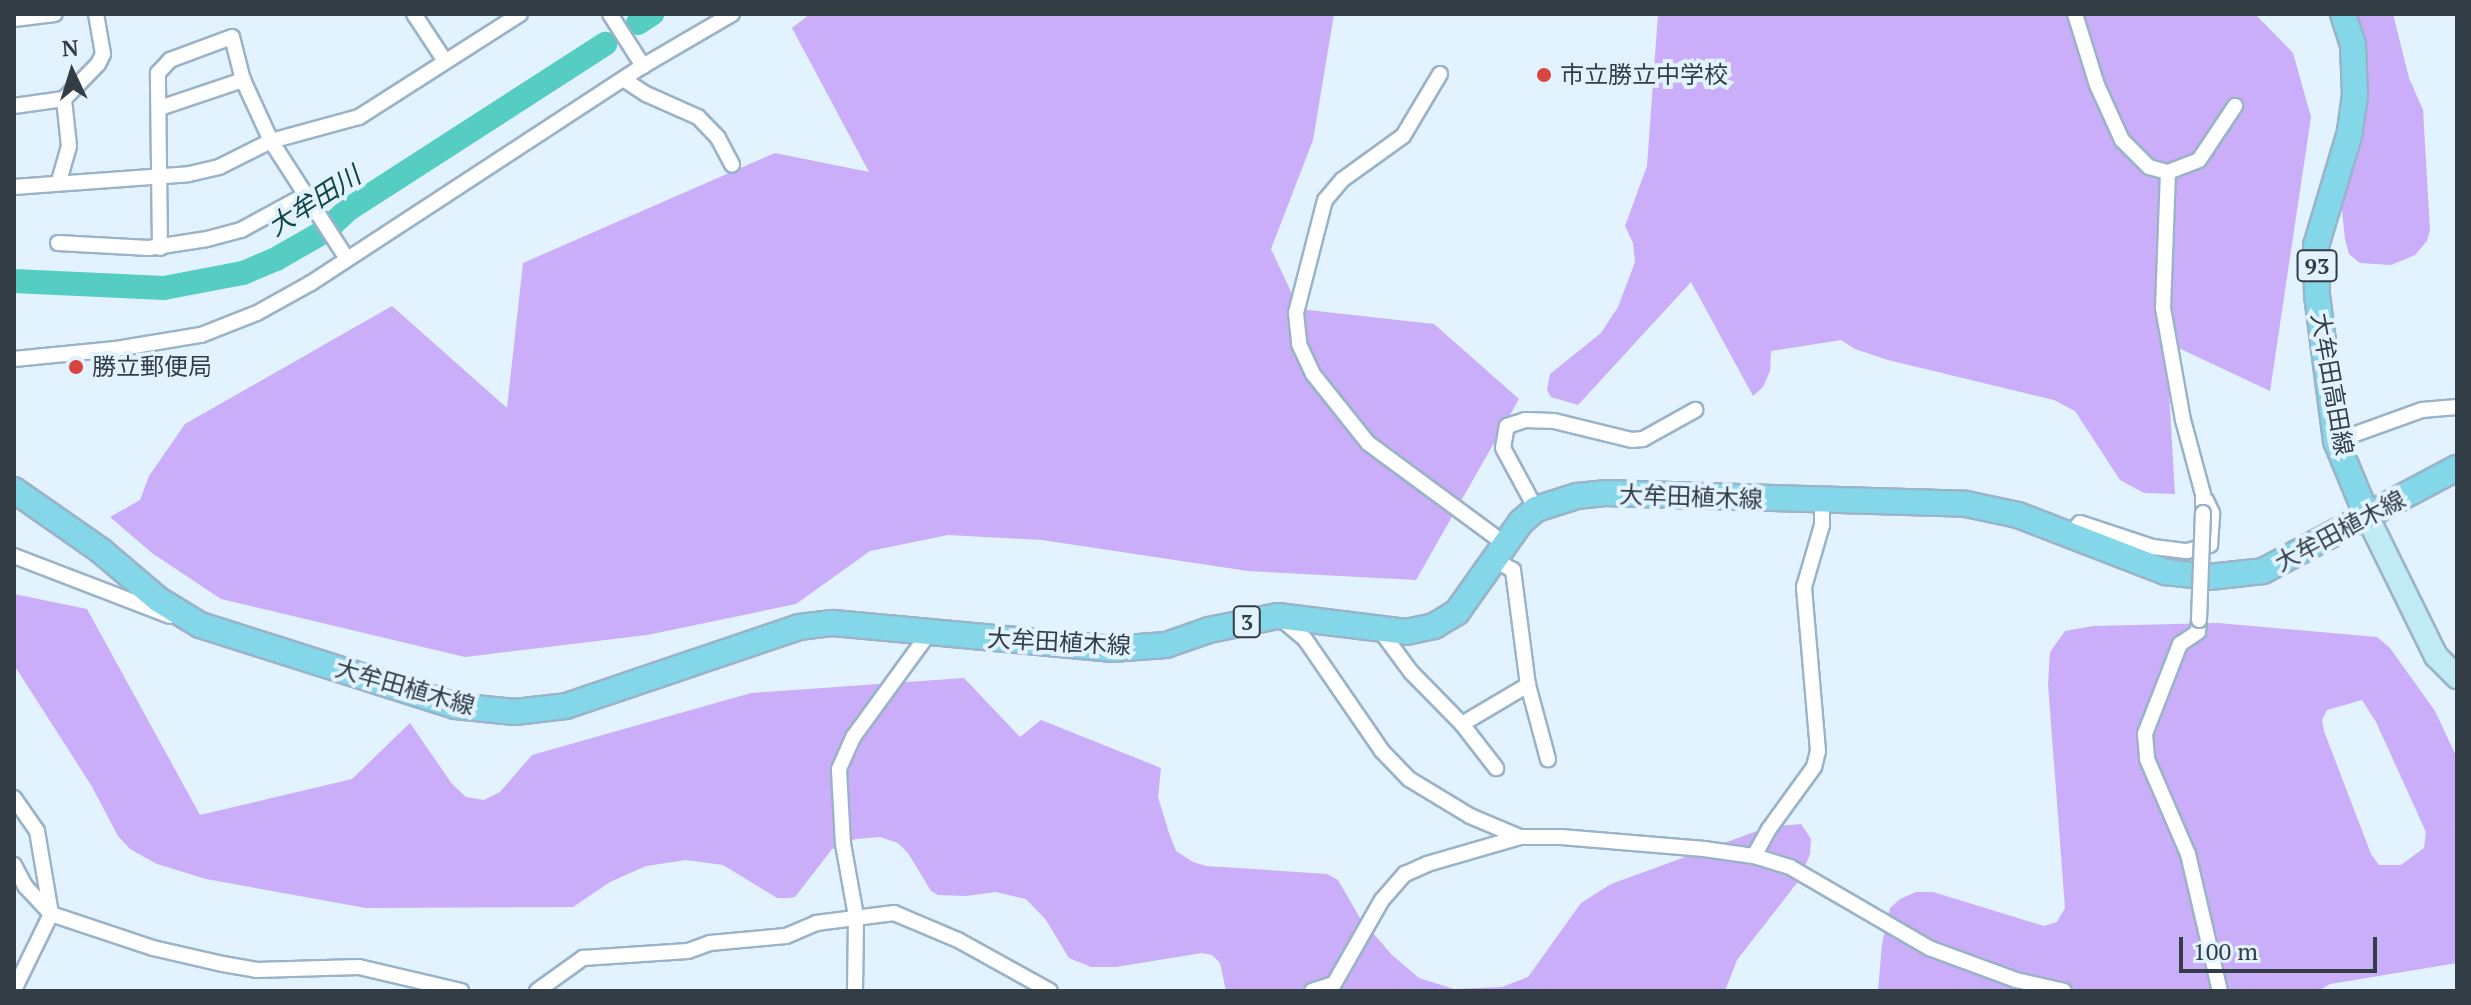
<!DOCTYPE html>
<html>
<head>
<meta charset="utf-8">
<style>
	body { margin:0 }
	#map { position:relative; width:2471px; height:1005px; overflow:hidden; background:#e2f2ff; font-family:"PT Serif","Noto Sans JP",serif }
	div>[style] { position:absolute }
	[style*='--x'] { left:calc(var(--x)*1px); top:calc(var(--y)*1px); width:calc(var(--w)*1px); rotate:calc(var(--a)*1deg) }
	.forest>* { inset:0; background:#caaef9 }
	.river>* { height:24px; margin:-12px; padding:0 12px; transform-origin:12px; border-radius:12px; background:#55cdc2 }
	.roads { filter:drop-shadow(2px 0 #9ab3c8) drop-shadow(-2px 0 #9ab3c8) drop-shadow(0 2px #9ab3c8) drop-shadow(0 -2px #9ab3c8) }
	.minor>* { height:14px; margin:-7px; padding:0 7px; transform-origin:7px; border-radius:7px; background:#fff }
	.secondary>* { height:22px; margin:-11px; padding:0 11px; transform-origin:11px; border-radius:11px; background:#c1ebf4 }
	.primary>* { height:24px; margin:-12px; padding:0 12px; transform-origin:12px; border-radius:12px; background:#83d7e9 }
	.bridges { filter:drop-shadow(2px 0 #9ab3c8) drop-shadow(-2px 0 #9ab3c8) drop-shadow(0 2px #9ab3c8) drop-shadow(0 -2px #9ab3c8) }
	.minor-bridge>* { height:14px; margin:-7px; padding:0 7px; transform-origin:7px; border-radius:7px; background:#fff }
	.dots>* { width:22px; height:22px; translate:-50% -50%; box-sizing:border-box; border:4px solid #e2f2ff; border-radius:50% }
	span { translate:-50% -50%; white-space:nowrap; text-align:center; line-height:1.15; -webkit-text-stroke:8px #e2f2ff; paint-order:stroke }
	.shield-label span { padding:2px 6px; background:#e2f2ff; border:2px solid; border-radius:6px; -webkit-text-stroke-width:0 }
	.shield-label { font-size:22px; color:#333d46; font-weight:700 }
	.poi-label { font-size:24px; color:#333d46 }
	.left { translate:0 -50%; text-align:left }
	.street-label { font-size:24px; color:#333d46 }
	.water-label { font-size:26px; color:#0e4540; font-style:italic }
	.frame { position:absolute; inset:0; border:16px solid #333d46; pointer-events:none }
	.north { position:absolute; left:32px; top:32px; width:80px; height:80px; -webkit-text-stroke:6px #e2f2ff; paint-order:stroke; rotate:356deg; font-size:22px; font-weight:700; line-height:32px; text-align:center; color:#333d46 }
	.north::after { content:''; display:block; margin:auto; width:28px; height:36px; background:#333d46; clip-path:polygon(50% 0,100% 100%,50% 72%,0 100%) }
	.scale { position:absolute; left:2179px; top:937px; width:198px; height:36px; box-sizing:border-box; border:4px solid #333d46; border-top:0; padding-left:10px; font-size:24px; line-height:28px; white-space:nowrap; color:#333d46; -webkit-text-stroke:6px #e2f2ff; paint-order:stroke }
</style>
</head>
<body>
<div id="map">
	<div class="forest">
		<div style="clip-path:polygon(810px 14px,1334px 14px,1313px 140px,1271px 249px,1299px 309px,1434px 324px,1519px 399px,1416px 580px,1248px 571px,1042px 540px,948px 535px,870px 551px,796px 604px,647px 635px,465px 657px,221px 599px,152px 553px,110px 517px,140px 500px,149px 476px,185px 424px,392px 306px,507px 408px,523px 263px,775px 153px,869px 172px,792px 28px)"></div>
		<div style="clip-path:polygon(1658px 14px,2255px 14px,2293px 53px,2311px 117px,2270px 391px,2166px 342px,2175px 494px,2144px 493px,2120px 480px,2075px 411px,2054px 400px,1888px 360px,1855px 349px,1841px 340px,1771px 351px,1770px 371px,1763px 387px,1753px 396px,1691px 282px,1578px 405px,1551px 397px,1547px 390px,1550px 374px,1601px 333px,1618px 307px,1635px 262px,1633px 243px,1625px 226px,1647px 166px)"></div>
		<div style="clip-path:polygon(2335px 14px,2393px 14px,2409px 78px,2423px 110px,2430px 230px,2427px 241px,2415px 255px,2391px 265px,2360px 263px,2349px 254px,2345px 239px,2337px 165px,2346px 98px)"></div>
		<div style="clip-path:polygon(14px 594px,87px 609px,200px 815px,352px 779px,410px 723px,452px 784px,466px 797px,484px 800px,500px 792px,532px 755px,751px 693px,964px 678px,1020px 737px,1041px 720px,1161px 768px,1158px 797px,1169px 833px,1176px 851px,1193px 862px,1206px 866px,1327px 874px,1338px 880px,1360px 918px,1392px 955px,1419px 978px,1454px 989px,1502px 987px,1528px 977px,1581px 903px,1611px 884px,1768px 827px,1801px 824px,1811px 839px,1810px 854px,1800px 879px,1737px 960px,1725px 991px,1226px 991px,1220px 963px,1212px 955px,1202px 953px,1116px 967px,1091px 967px,1069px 958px,1046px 920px,1026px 899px,996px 892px,966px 896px,938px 895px,931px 891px,908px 853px,898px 843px,880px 837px,856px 839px,832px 849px,795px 897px,788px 898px,777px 898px,723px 865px,686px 860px,646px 866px,610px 882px,573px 907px,366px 908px,206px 879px,157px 864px,130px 849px,118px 836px,91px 785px,14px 665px)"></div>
		<div style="clip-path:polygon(evenodd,2218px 623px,2377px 637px,2390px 648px,2435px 711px,2457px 758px,2457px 963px,2330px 984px,2318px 991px,1878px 991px,1882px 944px,1890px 908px,1900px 899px,1916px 892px,1933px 892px,2044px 926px,2057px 922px,2065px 908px,2048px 684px,2050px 652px,2065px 631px,2093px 626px,2218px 623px,2362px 700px,2376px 722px,2426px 832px,2424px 848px,2401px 865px,2379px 865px,2371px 854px,2324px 731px,2322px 720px,2327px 710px,2362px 700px)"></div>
	</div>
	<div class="river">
		<div style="--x:638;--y:23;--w:17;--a:-33"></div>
		<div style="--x:14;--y:281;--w:150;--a:2.7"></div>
		<div style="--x:164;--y:288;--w:80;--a:-10.8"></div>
		<div style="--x:243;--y:273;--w:36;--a:-23"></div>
		<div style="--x:276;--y:259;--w:56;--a:-29.7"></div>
		<div style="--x:325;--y:231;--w:33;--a:-43"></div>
		<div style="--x:349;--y:209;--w:305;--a:-32.8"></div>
	</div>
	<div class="roads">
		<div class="minor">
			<div style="--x:414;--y:14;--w:56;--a:56.6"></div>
			<div style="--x:610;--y:14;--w:62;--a:57.6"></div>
			<div style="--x:2075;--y:14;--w:74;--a:72.8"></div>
			<div style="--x:2097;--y:85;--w:60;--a:65.6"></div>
			<div style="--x:2122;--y:140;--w:38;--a:45"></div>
			<div style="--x:2149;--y:167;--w:20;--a:15"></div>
			<div style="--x:2168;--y:172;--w:33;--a:-21"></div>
			<div style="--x:2199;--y:160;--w:65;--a:-56.3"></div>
			<div style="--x:14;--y:19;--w:41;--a:-7"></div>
			<div style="--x:1440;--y:74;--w:72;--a:120.8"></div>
			<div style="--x:1403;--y:136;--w:75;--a:144.2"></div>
			<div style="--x:1342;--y:180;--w:26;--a:130"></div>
			<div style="--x:1325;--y:200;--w:117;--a:104.4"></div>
			<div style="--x:1296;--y:313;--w:31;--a:84"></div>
			<div style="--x:1299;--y:344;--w:33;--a:65"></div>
			<div style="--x:1313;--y:374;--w:88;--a:51.4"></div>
			<div style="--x:1368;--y:443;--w:170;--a:36.4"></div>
			<div style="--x:626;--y:81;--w:24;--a:33"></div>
			<div style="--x:646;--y:94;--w:57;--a:23.9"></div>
			<div style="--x:698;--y:117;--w:29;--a:46"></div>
			<div style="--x:718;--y:138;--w:30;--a:62"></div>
			<div style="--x:14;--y:106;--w:50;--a:-8"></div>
			<div style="--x:64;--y:99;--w:49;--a:-45.8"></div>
			<div style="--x:98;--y:64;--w:11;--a:-63"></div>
			<div style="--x:103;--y:54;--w:41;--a:-99.9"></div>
			<div style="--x:160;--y:108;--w:88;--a:-18.6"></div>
			<div style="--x:2168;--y:172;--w:136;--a:92.1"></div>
			<div style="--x:2163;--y:308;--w:114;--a:79.9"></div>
			<div style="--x:2183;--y:420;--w:77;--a:74.9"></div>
			<div style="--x:2203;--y:494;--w:19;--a:90"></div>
			<div style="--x:59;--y:181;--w:36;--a:-74"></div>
			<div style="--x:69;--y:146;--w:47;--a:-96.1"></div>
			<div style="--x:14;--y:187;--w:175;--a:-4.2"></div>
			<div style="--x:189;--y:174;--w:31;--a:-13"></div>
			<div style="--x:219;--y:167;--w:58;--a:-26.6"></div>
			<div style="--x:271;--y:141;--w:91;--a:-15.3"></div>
			<div style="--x:359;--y:117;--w:191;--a:-32.6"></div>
			<div style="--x:58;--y:243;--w:91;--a:3.1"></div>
			<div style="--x:149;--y:248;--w:59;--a:-8.8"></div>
			<div style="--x:207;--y:239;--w:35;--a:-15"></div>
			<div style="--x:241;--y:230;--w:75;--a:-28.6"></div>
			<div style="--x:160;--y:248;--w:175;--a:-90.7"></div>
			<div style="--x:158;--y:73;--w:18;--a:-47"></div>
			<div style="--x:170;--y:60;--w:66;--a:-20.4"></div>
			<div style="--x:232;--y:37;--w:44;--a:75.7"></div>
			<div style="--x:243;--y:80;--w:67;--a:65.3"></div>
			<div style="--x:271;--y:141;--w:140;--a:57.2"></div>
			<div style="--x:14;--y:359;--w:102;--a:-5.6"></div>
			<div style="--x:116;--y:349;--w:86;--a:-9.4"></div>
			<div style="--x:201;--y:335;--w:60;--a:-21.4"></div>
			<div style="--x:257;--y:313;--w:62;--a:-29.1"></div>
			<div style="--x:311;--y:283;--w:397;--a:-33.2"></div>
			<div style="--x:643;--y:66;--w:103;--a:-30.3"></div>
			<div style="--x:2336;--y:441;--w:91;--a:-19.8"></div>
			<div style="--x:2422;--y:410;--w:35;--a:-5"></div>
			<div style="--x:1536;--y:509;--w:69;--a:-118.4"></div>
			<div style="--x:1503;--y:448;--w:22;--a:-80"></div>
			<div style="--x:1507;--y:426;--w:19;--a:-18"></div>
			<div style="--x:1525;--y:420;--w:29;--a:2"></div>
			<div style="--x:1554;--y:421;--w:80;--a:13.7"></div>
			<div style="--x:1632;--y:440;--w:11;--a:-5"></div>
			<div style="--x:1643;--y:439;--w:60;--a:-29.1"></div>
			<div style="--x:2069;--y:536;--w:17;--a:-50"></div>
			<div style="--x:2080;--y:523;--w:77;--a:18.2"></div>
			<div style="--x:2153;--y:547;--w:34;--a:7"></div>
			<div style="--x:2187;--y:551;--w:24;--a:-15"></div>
			<div style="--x:2210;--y:545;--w:32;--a:-86"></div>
			<div style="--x:2212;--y:513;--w:14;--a:-115"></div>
			<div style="--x:14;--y:556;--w:167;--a:21"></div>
			<div style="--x:1496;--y:561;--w:19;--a:28"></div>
			<div style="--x:1513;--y:570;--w:116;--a:82.6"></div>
			<div style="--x:1528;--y:685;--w:77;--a:74.9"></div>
			<div style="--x:1281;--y:619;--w:31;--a:40"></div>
			<div style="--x:1305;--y:639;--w:136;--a:55.5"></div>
			<div style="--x:1382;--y:751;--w:39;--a:46"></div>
			<div style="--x:1409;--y:779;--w:71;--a:31.2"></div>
			<div style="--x:1470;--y:816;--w:54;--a:22.8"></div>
			<div style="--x:2199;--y:620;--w:12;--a:95"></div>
			<div style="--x:2198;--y:632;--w:22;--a:146"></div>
			<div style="--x:2180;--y:644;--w:97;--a:111.3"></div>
			<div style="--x:2145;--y:734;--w:25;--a:85"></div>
			<div style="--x:2147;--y:759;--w:103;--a:66.7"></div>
			<div style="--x:2188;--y:854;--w:141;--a:76.9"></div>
			<div style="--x:1380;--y:630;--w:52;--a:53.6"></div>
			<div style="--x:1411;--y:672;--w:73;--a:45.6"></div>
			<div style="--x:1462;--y:724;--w:56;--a:52.3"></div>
			<div style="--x:1462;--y:724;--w:77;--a:-30.6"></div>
			<div style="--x:14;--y:798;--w:40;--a:55.1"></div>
			<div style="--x:37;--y:831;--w:84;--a:80.4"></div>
			<div style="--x:51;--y:914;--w:108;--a:18.4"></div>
			<div style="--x:153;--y:948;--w:72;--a:12.9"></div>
			<div style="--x:223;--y:964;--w:34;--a:10"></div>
			<div style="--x:256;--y:970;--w:103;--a:-1.7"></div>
			<div style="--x:359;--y:967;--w:105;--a:13.2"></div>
			<div style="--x:1754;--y:856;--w:31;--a:-61"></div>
			<div style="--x:1769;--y:829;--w:77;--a:-54"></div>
			<div style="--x:1814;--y:767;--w:16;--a:-76"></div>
			<div style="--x:1818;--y:751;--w:165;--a:-94.9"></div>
			<div style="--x:1804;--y:587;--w:65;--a:-73.8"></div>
			<div style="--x:1822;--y:525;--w:23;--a:-90"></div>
			<div style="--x:14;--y:865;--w:24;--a:62"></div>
			<div style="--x:25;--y:886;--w:38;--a:47"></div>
			<div style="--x:51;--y:914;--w:85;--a:116"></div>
			<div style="--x:537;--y:991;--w:57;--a:-35.7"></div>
			<div style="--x:583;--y:958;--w:105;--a:-3.8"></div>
			<div style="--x:688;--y:951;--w:23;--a:-20"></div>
			<div style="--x:710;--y:943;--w:76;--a:-5.3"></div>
			<div style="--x:786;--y:936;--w:33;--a:-23"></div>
			<div style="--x:816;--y:923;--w:79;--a:-7.3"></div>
			<div style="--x:894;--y:913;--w:69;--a:22.9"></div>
			<div style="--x:958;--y:940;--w:105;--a:29"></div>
			<div style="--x:855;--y:991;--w:75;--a:-89.2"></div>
			<div style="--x:856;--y:916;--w:73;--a:-100.2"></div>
			<div style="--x:843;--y:844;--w:75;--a:-93.1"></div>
			<div style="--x:839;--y:769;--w:36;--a:-66"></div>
			<div style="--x:854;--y:736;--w:127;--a:-53.9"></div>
			<div style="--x:1312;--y:991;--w:22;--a:-18"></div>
			<div style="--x:1330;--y:991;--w:105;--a:-60.3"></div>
			<div style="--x:1382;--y:900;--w:35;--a:-49"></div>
			<div style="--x:1405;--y:874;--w:24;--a:-24"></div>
			<div style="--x:1427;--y:864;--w:97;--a:-16.2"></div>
			<div style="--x:1520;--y:837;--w:41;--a:0"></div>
			<div style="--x:1561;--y:837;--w:144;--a:4.8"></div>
			<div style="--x:1704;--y:849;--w:50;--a:8"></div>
			<div style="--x:1754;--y:856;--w:38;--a:17"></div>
			<div style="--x:1790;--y:867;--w:161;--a:30.2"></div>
			<div style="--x:1929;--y:948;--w:93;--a:20.2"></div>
			<div style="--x:2016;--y:980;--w:49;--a:12.9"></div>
		</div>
		<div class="secondary">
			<div style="--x:2367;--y:516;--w:156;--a:63.8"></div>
			<div style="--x:2436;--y:656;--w:30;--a:45"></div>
		</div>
		<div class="primary">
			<div style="--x:2343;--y:14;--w:32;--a:72"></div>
			<div style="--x:2353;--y:44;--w:51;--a:87.8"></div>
			<div style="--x:2355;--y:95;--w:37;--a:98"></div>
			<div style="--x:2350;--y:132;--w:119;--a:106.6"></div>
			<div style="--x:2316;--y:246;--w:49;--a:88.8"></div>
			<div style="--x:2317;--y:295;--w:147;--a:82.6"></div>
			<div style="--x:2336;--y:441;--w:81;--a:67.5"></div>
			<div style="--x:14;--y:490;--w:105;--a:34.9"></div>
			<div style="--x:100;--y:550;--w:77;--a:40.3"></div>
			<div style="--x:159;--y:600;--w:48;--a:31.4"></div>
			<div style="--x:200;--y:625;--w:268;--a:17.6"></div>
			<div style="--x:455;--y:706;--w:60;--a:5.7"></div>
			<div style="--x:515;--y:712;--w:51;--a:-6.7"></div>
			<div style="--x:566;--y:706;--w:246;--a:-18.7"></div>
			<div style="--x:799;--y:627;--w:34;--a:-7"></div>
			<div style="--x:833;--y:623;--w:279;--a:5.3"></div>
			<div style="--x:1111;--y:649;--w:55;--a:-4.2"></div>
			<div style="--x:1166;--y:645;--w:46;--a:-19.2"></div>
			<div style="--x:1209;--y:630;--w:70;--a:-11.5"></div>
			<div style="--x:1278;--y:616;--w:129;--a:7.1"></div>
			<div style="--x:1406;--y:632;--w:29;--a:-12"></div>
			<div style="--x:1434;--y:626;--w:27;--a:-31"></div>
			<div style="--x:1457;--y:612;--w:110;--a:-54.6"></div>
			<div style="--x:1521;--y:522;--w:20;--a:-41"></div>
			<div style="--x:1536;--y:509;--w:43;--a:-17.6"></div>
			<div style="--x:1577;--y:496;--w:28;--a:-6"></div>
			<div style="--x:1605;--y:493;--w:361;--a:1.7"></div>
			<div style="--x:1966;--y:504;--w:53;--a:11.9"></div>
			<div style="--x:2018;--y:515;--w:159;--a:21.1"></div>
			<div style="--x:2166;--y:572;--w:43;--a:6.6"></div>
			<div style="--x:2209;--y:577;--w:54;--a:-6.3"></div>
			<div style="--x:2263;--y:571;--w:220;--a:-28"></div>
		</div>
	</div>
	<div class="bridges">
		<div class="minor-bridge">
			<div style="--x:2199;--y:620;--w:107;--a:-87.9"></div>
		</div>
	</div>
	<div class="dots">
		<div style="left:1544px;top:75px;background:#d5463f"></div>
		<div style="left:76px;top:367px;background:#d5463f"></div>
	</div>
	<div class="shield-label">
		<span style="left:2317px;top:266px">93</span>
		<span style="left:1247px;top:622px">3</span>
	</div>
	<div class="poi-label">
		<span class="left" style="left:1560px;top:75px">市立勝立中学校</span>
		<span class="left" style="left:92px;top:367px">勝立郵便局</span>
	</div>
	<div class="street-label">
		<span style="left:2332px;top:384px;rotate:80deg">大牟田高田線</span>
		<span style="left:1691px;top:497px;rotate:2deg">大牟田植木線</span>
		<span style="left:2340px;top:531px;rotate:-28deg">大牟田植木線</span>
		<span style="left:1059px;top:642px;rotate:3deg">大牟田植木線</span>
		<span style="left:405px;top:687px;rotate:16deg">大牟田植木線</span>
	</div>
	<div class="water-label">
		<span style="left:314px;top:201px;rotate:-33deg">大牟田川</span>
	</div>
	<div class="frame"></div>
	<div class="north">N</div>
	<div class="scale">100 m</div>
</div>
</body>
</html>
